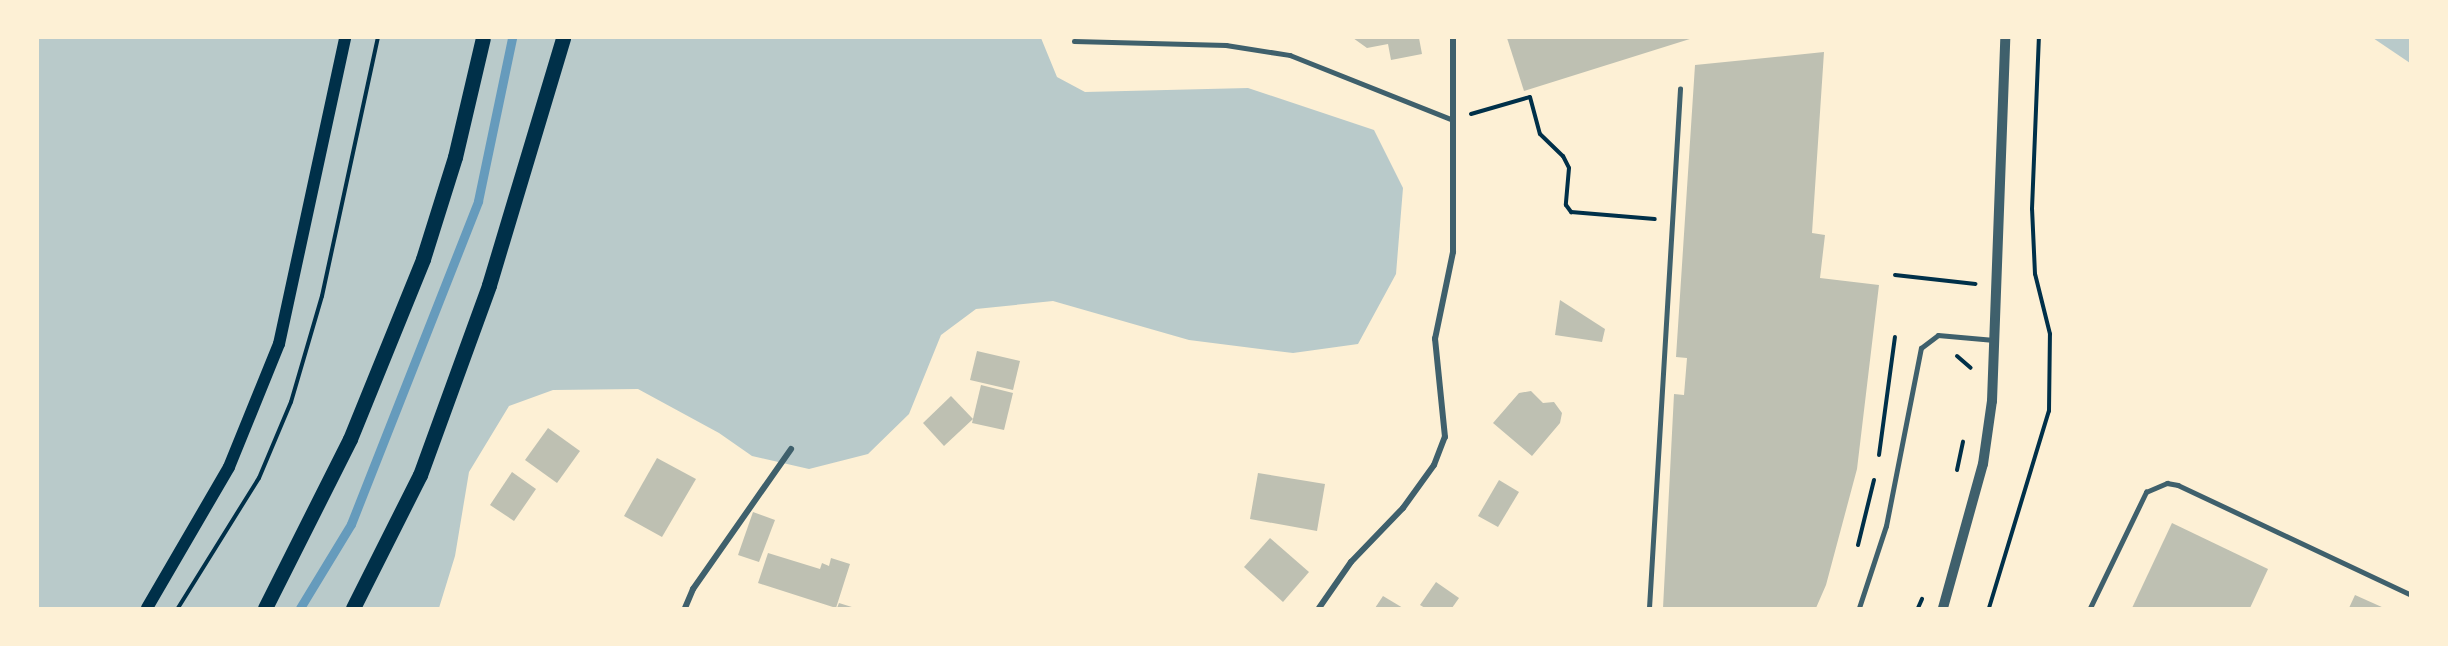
<!DOCTYPE html>
<html>
<head>
<meta charset="utf-8">
<style>
	body { margin:0 }
	#map { position:relative; width:2448px; height:646px; overflow:hidden; background:#fdf0d5; font-family:"Fira Sans",sans-serif }
	div>[style] { position:absolute }
	[style*='--x'] { left:calc(var(--x)*1px); top:calc(var(--y)*1px); width:calc(var(--w)*1px); rotate:calc(var(--a)*1deg) }
	.green>* { inset:0; background:#b9caca }
	.stream>* { height:9px; margin:-4.5px; padding:0 4.5px; transform-origin:4.5px; border-radius:4.5px; background:#669bbc }
	.building>* { inset:0; background:#bec0b2 }
	.path>* { height:4px; margin:-2px; padding:0 2px; transform-origin:2px; border-radius:2px; background:#003049 }
	.service>* { height:4.5px; margin:-2.25px; padding:0 2.25px; transform-origin:2.25px; border-radius:2.25px; background:#3f606c }
	.minor>* { height:6px; margin:-3px; padding:0 3px; transform-origin:3px; border-radius:3px; background:#3f606c }
	.tertiary>* { height:10px; margin:-5px; padding:0 5px; transform-origin:5px; border-radius:5px; background:#3f606c }
	.secondary>* { height:12px; margin:-6px; padding:0 6px; transform-origin:6px; border-radius:6px; background:#003049 }
	.primary>* { height:15px; margin:-7.5px; padding:0 7.5px; transform-origin:7.5px; border-radius:7.5px; background:#003049 }
	span { translate:-50% -50%; white-space:nowrap; text-align:center; line-height:1.15; -webkit-text-stroke:5px #fdf0d5; paint-order:stroke }
	.frame { position:absolute; inset:0; border:39px solid #fdf0d5; pointer-events:none }
</style>
</head>
<body>
<div id="map">
	<div class="green">
		<div style="clip-path:polygon(38px 38px,1041px 38px,1057px 77px,1085px 92px,1248px 88px,1374px 130px,1403px 188px,1396px 274px,1358px 344px,1293px 353px,1189px 340px,1053px 301px,976px 309px,941px 335px,909px 414px,868px 454px,809px 469px,752px 456px,719px 433px,638px 389px,553px 390px,509px 406px,469px 472px,455px 556px,439px 608px,38px 608px)"></div>
		<div style="clip-path:polygon(2373px 38px,2410px 38px,2410px 63px)"></div>
	</div>
	<div class="stream">
		<div style="--x:300;--y:608;--w:98;--a:-58.7"></div>
		<div style="--x:351;--y:524;--w:347;--a:-68.5"></div>
		<div style="--x:478;--y:201;--w:167;--a:-78.2"></div>
	</div>
	<div class="building">
		<div style="clip-path:polygon(1353px 38px,1419px 38px,1422px 54px,1391px 60px,1388px 44px,1367px 48px)"></div>
		<div style="clip-path:polygon(1507px 38px,1693px 38px,1524px 91px)"></div>
		<div style="clip-path:polygon(1824px 52px,1812px 233px,1825px 235px,1820px 278px,1879px 285px,1857px 469px,1826px 585px,1816px 608px,1663px 608px,1674px 394px,1684px 395px,1687px 358px,1676px 357px,1695px 65px)"></div>
		<div style="clip-path:polygon(1560px 300px,1605px 329px,1602px 342px,1555px 335px)"></div>
		<div style="clip-path:polygon(977px 351px,1020px 361px,1013px 390px,970px 380px)"></div>
		<div style="clip-path:polygon(981px 385px,1013px 393px,1004px 430px,972px 423px)"></div>
		<div style="clip-path:polygon(1531px 391px,1543px 403px,1554px 402px,1562px 413px,1560px 423px,1532px 456px,1493px 423px,1519px 393px)"></div>
		<div style="clip-path:polygon(951px 396px,973px 419px,944px 446px,923px 423px)"></div>
		<div style="clip-path:polygon(548px 428px,580px 451px,557px 483px,525px 460px)"></div>
		<div style="clip-path:polygon(657px 458px,696px 479px,662px 537px,624px 516px)"></div>
		<div style="clip-path:polygon(512px 472px,536px 489px,514px 521px,490px 505px)"></div>
		<div style="clip-path:polygon(1258px 473px,1325px 484px,1317px 531px,1250px 519px)"></div>
		<div style="clip-path:polygon(1499px 480px,1519px 492px,1498px 527px,1478px 516px)"></div>
		<div style="clip-path:polygon(753px 512px,775px 520px,759px 562px,738px 555px)"></div>
		<div style="clip-path:polygon(2172px 523px,2268px 569px,2250px 608px,2132px 608px)"></div>
		<div style="clip-path:polygon(1270px 538px,1309px 572px,1283px 602px,1244px 567px)"></div>
		<div style="clip-path:polygon(768px 553px,820px 569px,822px 563px,829px 566px,831px 558px,850px 564px,836px 608px,758px 583px)"></div>
		<div style="clip-path:polygon(1436px 582px,1459px 598px,1452px 608px,1425px 608px,1420px 605px)"></div>
		<div style="clip-path:polygon(2355px 595px,2384px 608px,2349px 608px)"></div>
		<div style="clip-path:polygon(1383px 596px,1403px 608px,1375px 608px)"></div>
		<div style="clip-path:polygon(839px 603px,855px 608px,837px 608px)"></div>
	</div>
	<div class="path">
		<div style="--x:1471;--y:114;--w:61;--a:-16.1"></div>
		<div style="--x:1530;--y:97;--w:38;--a:75"></div>
		<div style="--x:1540;--y:134;--w:32;--a:44"></div>
		<div style="--x:1563;--y:156;--w:13;--a:63"></div>
		<div style="--x:1569;--y:168;--w:37;--a:95"></div>
		<div style="--x:1566;--y:205;--w:9;--a:54"></div>
		<div style="--x:1571;--y:212;--w:84;--a:4.8"></div>
		<div style="--x:1895;--y:275;--w:81;--a:6.3"></div>
		<div style="--x:1957;--y:356;--w:18;--a:41"></div>
		<div style="--x:1879;--y:455;--w:119;--a:-82.3"></div>
		<div style="--x:1957;--y:470;--w:29;--a:-78"></div>
		<div style="--x:1858;--y:545;--w:67;--a:-76.2"></div>
		<div style="--x:178;--y:608;--w:153;--a:-58.1"></div>
		<div style="--x:259;--y:478;--w:82;--a:-67.2"></div>
		<div style="--x:291;--y:402;--w:110;--a:-73.7"></div>
		<div style="--x:322;--y:296;--w:264;--a:-77.8"></div>
		<div style="--x:1918;--y:608;--w:10;--a:-66"></div>
		<div style="--x:1989;--y:608;--w:206;--a:-73.1"></div>
		<div style="--x:2049;--y:411;--w:77;--a:-89.3"></div>
		<div style="--x:2050;--y:334;--w:62;--a:-104"></div>
		<div style="--x:2035;--y:274;--w:65;--a:-92.6"></div>
		<div style="--x:2032;--y:209;--w:171;--a:-87.7"></div>
	</div>
	<div class="service">
		<div style="--x:1074;--y:41;--w:152;--a:1.5"></div>
		<div style="--x:1226;--y:45;--w:65;--a:8.9"></div>
		<div style="--x:1290;--y:55;--w:175;--a:21.7"></div>
		<div style="--x:1649;--y:608;--w:520;--a:-86.58"></div>
		<div style="--x:1859;--y:608;--w:86;--a:-71.8"></div>
		<div style="--x:1886;--y:526;--w:181;--a:-78.9"></div>
		<div style="--x:1921;--y:348;--w:21;--a:-37"></div>
		<div style="--x:1938;--y:335;--w:56;--a:5.1"></div>
		<div style="--x:2090;--y:608;--w:129;--a:-64.2"></div>
		<div style="--x:2146;--y:492;--w:23;--a:-23"></div>
		<div style="--x:2167;--y:483;--w:11;--a:10"></div>
		<div style="--x:2178;--y:485;--w:256;--a:25.2"></div>
	</div>
	<div class="minor">
		<div style="--x:685;--y:608;--w:21;--a:-67"></div>
		<div style="--x:693;--y:589;--w:171;--a:-55"></div>
		<div style="--x:1319;--y:608;--w:56;--a:-55.2"></div>
		<div style="--x:1351;--y:562;--w:75;--a:-46.1"></div>
		<div style="--x:1403;--y:508;--w:53;--a:-54.2"></div>
		<div style="--x:1434;--y:465;--w:30;--a:-69"></div>
		<div style="--x:1445;--y:437;--w:99;--a:-95.8"></div>
		<div style="--x:1435;--y:339;--w:89;--a:-78.3"></div>
		<div style="--x:1453;--y:252;--w:214;--a:-90"></div>
	</div>
	<div class="tertiary">
		<div style="--x:1943;--y:608;--w:149;--a:-74.5"></div>
		<div style="--x:1983;--y:464;--w:64;--a:-81.9"></div>
		<div style="--x:1992;--y:401;--w:363;--a:-87.9"></div>
	</div>
	<div class="secondary">
		<div style="--x:147;--y:608;--w:163;--a:-59.8"></div>
		<div style="--x:229;--y:467;--w:133;--a:-67.9"></div>
		<div style="--x:279;--y:344;--w:313;--a:-77.8"></div>
	</div>
	<div class="primary">
		<div style="--x:265;--y:608;--w:189;--a:-63.3"></div>
		<div style="--x:350;--y:439;--w:194;--a:-67.9"></div>
		<div style="--x:423;--y:259;--w:107;--a:-72.6"></div>
		<div style="--x:455;--y:157;--w:122;--a:-76.8"></div>
		<div style="--x:353;--y:608;--w:149;--a:-63.3"></div>
		<div style="--x:420;--y:475;--w:202;--a:-70"></div>
		<div style="--x:489;--y:285;--w:258;--a:-73.3"></div>
	</div>
	<div class="frame"></div>
</div>
</body>
</html>
